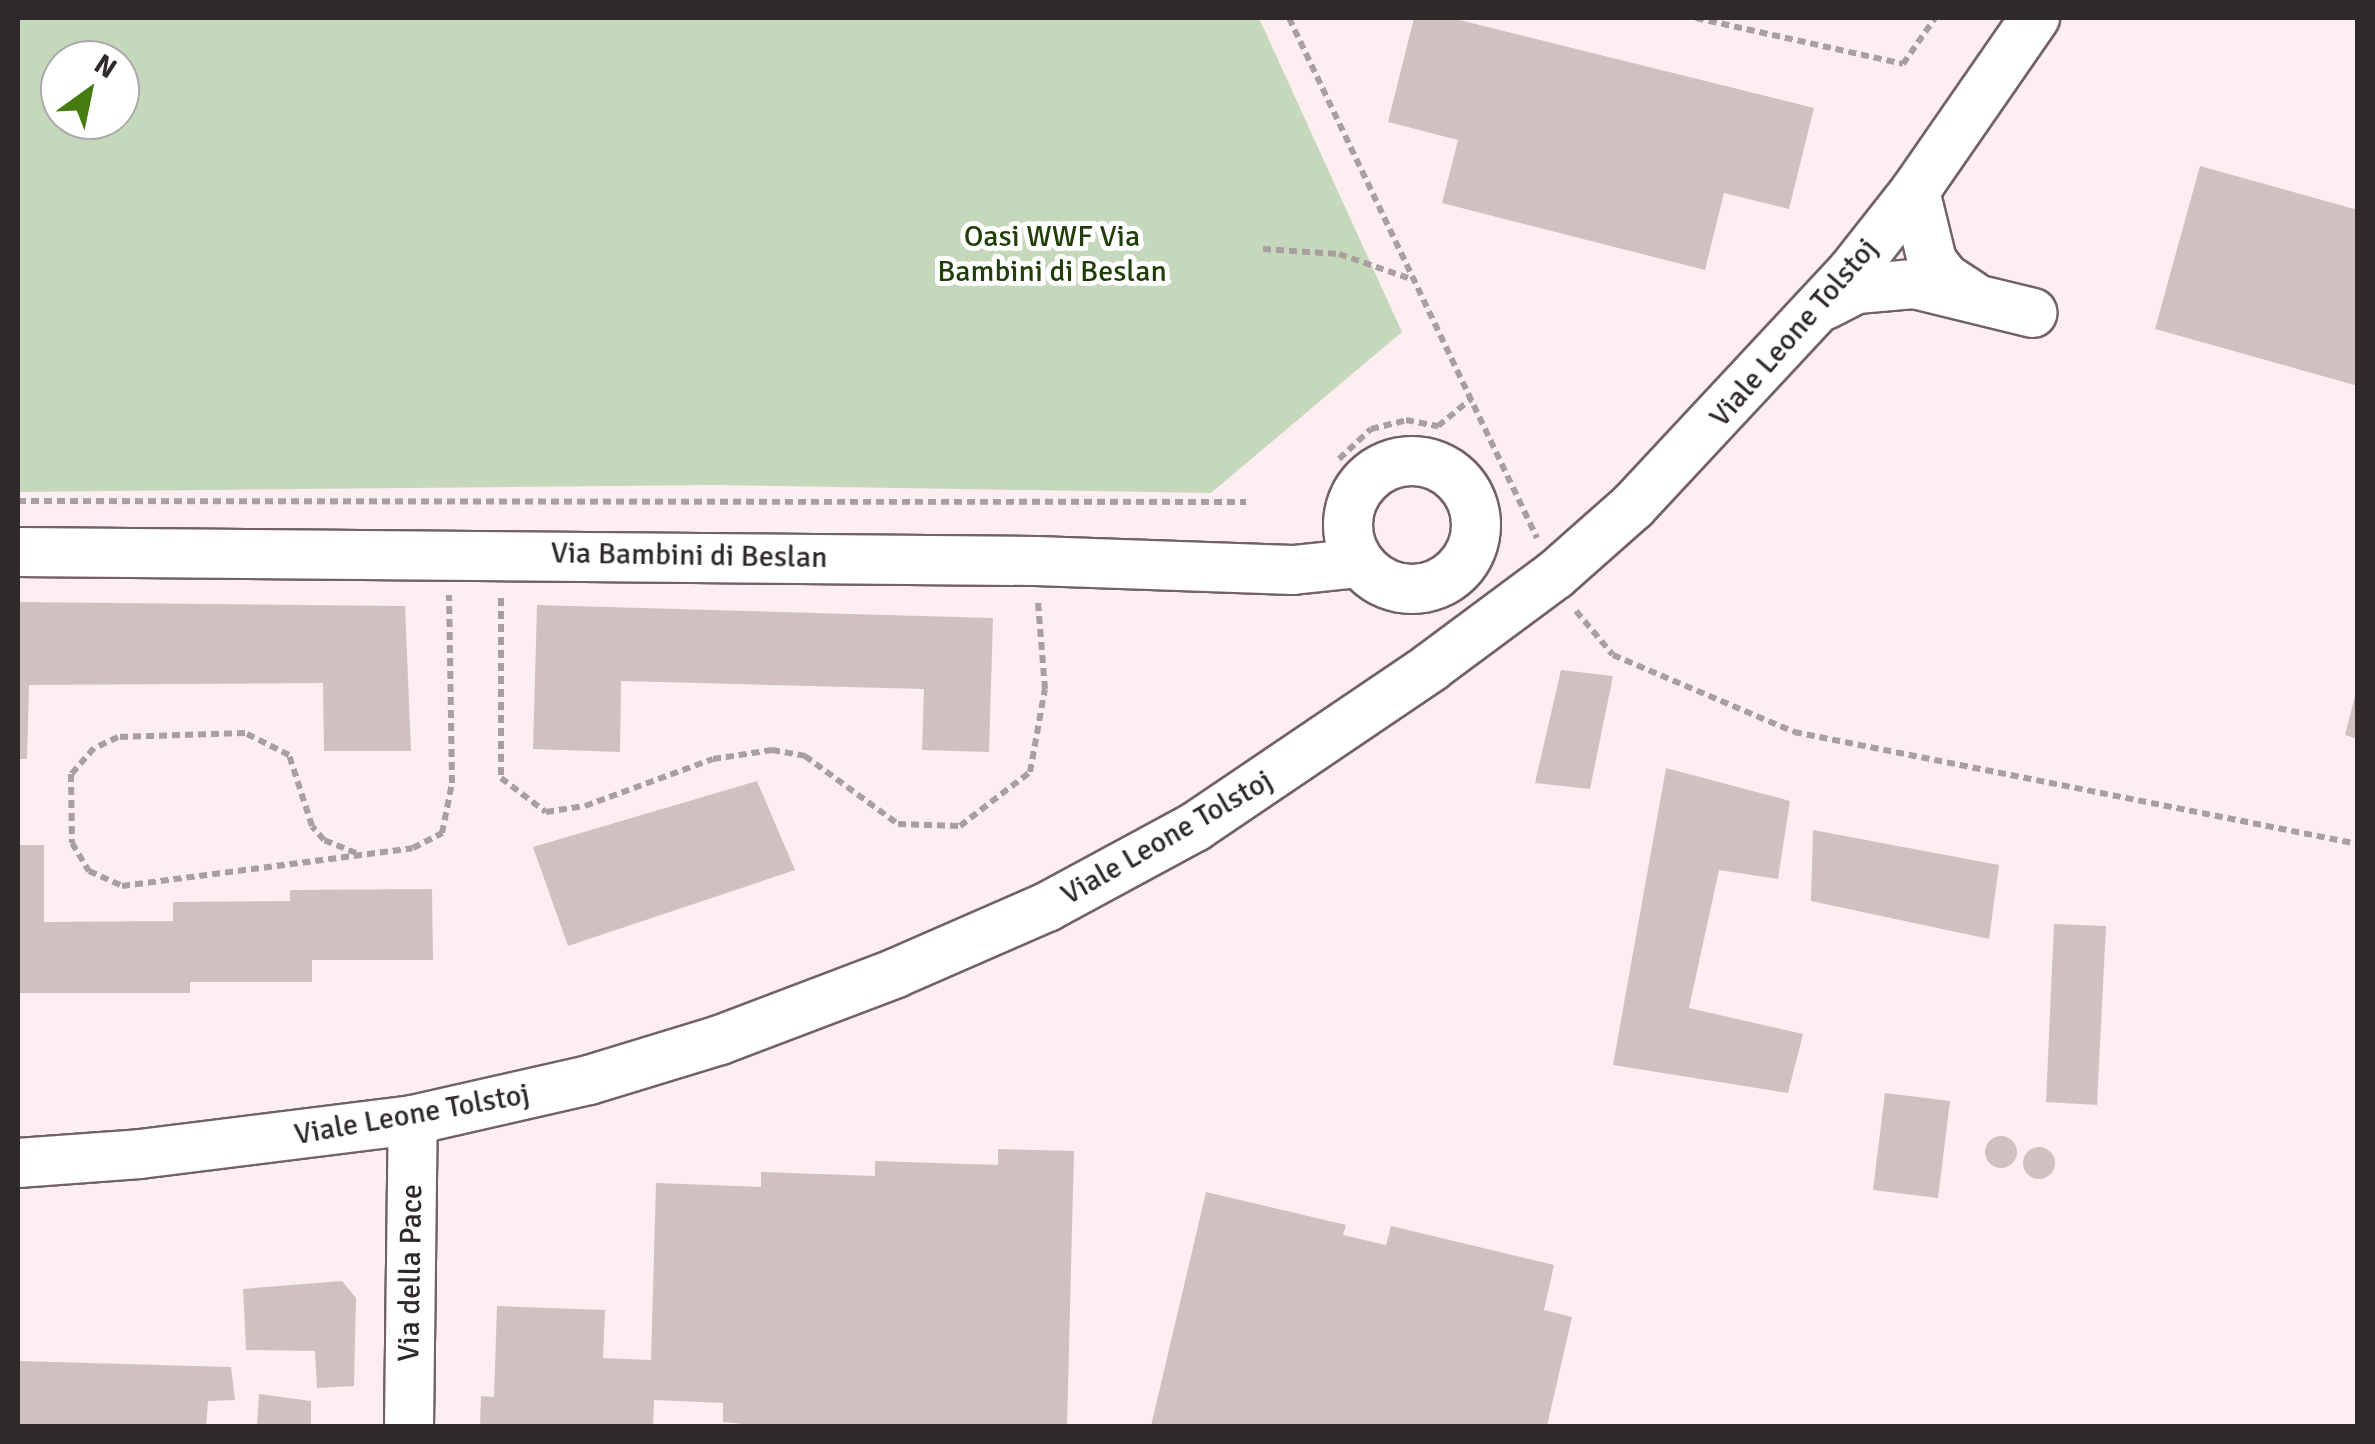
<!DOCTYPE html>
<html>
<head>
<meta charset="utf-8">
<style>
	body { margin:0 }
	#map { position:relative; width:2375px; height:1444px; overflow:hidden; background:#fdeef1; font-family:Signika,sans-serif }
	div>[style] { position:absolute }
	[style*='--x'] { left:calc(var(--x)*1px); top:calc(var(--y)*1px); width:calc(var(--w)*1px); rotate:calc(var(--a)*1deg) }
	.green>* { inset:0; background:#c5d8bb }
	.building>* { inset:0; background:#d1c0c2 }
	.round { border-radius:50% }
	.path>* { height:6px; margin-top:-3px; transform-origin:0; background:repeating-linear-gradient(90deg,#a99ea0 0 8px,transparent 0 13px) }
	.roads { filter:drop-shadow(2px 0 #726265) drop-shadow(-2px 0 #726265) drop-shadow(0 2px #726265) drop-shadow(0 -2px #726265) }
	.minor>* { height:48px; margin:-24px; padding:0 24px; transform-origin:24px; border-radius:24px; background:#fff }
	.minor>.ring { margin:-24px; padding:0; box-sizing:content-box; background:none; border:48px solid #fff; border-radius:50% }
	span { translate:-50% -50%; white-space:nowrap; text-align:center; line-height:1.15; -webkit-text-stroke:10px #fff; paint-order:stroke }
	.park-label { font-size:30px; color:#213e08 }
	.street-label { font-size:30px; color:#2f292a }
	.frame { position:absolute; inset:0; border:20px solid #2f292a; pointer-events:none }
	.north { position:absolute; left:40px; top:40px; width:100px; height:100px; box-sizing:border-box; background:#fff; border:2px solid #aca9aa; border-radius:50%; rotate:33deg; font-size:28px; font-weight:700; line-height:40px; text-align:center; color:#2f292a }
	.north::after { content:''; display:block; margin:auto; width:35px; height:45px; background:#457c11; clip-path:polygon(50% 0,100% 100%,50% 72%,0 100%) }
</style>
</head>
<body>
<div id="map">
	<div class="green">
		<div style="clip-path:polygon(evenodd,18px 18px,1259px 18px,1402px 332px,1211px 493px,713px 485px,18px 492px,18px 18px,60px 60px,120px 60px,120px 120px,60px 120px,60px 60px)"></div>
	</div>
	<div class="building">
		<div style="clip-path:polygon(1414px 18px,1451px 18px,1814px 108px,1789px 209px,1724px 193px,1705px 270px,1442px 203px,1458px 140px,1388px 122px)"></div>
		<div style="clip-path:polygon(2200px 166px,2358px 210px,2358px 386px,2155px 329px)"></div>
		<div style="clip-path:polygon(18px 602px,405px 606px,411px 751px,324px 751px,323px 683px,29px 685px,27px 759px,18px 759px)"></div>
		<div style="clip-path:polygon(537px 605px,993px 618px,989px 752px,922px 750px,924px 689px,621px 681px,620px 752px,533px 749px)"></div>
		<div style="clip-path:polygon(1561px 670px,1613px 676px,1590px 789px,1535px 783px)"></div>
		<div style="clip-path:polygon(2356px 692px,2358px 693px,2358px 739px,2345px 735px)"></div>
		<div style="clip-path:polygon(1666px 768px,1790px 801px,1778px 879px,1719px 870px,1689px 1008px,1803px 1034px,1788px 1093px,1613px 1065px)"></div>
		<div style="clip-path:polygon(757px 781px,795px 870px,568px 946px,533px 847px)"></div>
		<div style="clip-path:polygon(1813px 830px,1999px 865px,1989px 939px,1811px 901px)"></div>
		<div style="clip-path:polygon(18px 845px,44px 845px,44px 922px,173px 921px,173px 902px,290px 901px,290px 890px,432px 889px,433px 960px,312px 960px,312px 982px,190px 982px,190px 993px,18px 993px)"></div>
		<div style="clip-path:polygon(2054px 924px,2106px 926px,2097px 1105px,2046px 1102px)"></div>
		<div style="clip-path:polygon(1885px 1093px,1950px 1101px,1938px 1198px,1873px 1190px)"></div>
		<div class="round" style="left:1985px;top:1136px;width:32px;height:32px"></div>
		<div class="round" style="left:2023px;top:1147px;width:32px;height:32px"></div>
		<div style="clip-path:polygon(998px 1149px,1074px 1151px,1067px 1426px,765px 1426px,723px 1422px,723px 1403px,654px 1400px,653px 1426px,480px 1426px,481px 1396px,494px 1397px,497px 1306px,605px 1310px,603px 1358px,651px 1360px,656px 1183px,761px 1187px,761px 1172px,875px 1176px,875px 1161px,998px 1165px)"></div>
		<div style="clip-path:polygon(1206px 1192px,1346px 1225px,1343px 1235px,1386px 1245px,1391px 1226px,1554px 1265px,1544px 1310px,1572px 1317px,1547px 1426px,1151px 1426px)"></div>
		<div style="clip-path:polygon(342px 1281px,356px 1298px,354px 1386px,317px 1388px,315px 1351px,246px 1350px,243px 1289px)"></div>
		<div style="clip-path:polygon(18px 1361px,231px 1367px,235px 1400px,208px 1401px,206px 1426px,18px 1426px)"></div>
		<div style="clip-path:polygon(259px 1394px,311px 1401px,311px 1426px,257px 1426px)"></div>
	</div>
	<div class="path">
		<div style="--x:1289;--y:18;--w:576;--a:64.5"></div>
		<div style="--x:1696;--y:18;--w:212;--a:12.5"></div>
		<div style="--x:1903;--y:64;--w:56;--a:-55.2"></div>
		<div style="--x:1263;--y:249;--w:76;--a:3.8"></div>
		<div style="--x:1339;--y:254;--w:79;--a:19.1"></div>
		<div style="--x:1339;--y:459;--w:44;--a:-43.2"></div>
		<div style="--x:1371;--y:429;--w:36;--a:-14"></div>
		<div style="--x:1406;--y:420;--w:33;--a:11"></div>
		<div style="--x:1438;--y:426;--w:43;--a:-39.3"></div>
		<div style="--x:18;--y:501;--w:1228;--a:0.05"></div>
		<div style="--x:501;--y:598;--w:180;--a:90"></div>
		<div style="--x:501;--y:778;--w:56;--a:37.1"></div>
		<div style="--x:546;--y:812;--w:39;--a:-9"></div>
		<div style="--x:585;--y:806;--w:136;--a:-20.2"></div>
		<div style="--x:713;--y:759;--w:60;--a:-8.7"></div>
		<div style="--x:772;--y:750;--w:34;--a:10"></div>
		<div style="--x:805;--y:756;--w:115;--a:36.2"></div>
		<div style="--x:898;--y:824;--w:62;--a:1.8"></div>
		<div style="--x:960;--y:826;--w:88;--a:-37.6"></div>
		<div style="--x:1030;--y:772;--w:84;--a:-79.8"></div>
		<div style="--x:1045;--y:689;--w:87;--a:-94.6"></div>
		<div style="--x:1576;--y:611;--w:57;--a:49.9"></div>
		<div style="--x:1613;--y:655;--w:197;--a:23"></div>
		<div style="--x:1794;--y:732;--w:575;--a:11.23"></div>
		<div style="--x:356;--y:853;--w:35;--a:-158"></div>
		<div style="--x:324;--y:840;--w:18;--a:-131"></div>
		<div style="--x:312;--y:826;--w:75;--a:-107.9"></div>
		<div style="--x:289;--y:755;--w:49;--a:-153.4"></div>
		<div style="--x:245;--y:733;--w:127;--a:178.2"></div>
		<div style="--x:118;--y:737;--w:26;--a:155"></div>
		<div style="--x:94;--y:748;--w:35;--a:131"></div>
		<div style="--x:71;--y:774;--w:69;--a:89.2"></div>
		<div style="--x:72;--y:843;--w:33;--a:59"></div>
		<div style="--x:89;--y:871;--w:36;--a:24"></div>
		<div style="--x:122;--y:886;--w:293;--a:-7.4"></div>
		<div style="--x:413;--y:848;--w:33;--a:-27"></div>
		<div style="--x:442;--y:833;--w:51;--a:-78.7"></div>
		<div style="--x:452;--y:783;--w:188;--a:-90.9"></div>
	</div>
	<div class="roads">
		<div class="minor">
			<div style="--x:1915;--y:191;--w:72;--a:76.3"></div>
			<div style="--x:1932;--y:261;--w:21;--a:53"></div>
			<div style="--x:1945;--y:278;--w:31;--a:33"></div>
			<div style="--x:1825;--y:305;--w:36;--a:-27"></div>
			<div style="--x:1857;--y:289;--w:57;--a:-5"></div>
			<div style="--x:1914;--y:284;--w:122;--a:13.7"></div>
			<div class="ring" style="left:1348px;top:461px;width:80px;height:80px"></div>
			<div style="--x:18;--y:552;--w:1018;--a:0.51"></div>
			<div style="--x:1036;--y:561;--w:257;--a:2"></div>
			<div style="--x:1293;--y:570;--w:67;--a:-6"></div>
			<div style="--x:18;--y:1163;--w:122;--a:-4.2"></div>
			<div style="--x:140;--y:1154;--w:275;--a:-7.1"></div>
			<div style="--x:413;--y:1120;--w:180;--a:-12.8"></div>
			<div style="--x:589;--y:1080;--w:137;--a:-17"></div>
			<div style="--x:720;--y:1040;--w:188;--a:-20.8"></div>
			<div style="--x:896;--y:973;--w:165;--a:-23.6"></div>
			<div style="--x:1047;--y:907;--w:168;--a:-28.4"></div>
			<div style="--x:1195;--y:827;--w:285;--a:-34.1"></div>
			<div style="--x:1431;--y:667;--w:154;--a:-36.6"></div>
			<div style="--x:1555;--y:575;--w:104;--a:-41.5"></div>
			<div style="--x:1633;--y:506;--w:321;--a:-47"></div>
			<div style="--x:1852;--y:271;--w:102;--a:-51.8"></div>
			<div style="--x:1915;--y:191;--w:211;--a:-55.3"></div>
			<div style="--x:409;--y:1426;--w:306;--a:-89.3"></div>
		</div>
	</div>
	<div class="park-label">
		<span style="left:1052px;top:254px">Oasi WWF Via<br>Bambini di Beslan</span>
	</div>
	<div class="street-label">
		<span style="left:1794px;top:333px;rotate:-49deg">Viale Leone Tolstoj</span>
		<span style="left:689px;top:556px;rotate:1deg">Via Bambini di Beslan</span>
		<span style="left:1167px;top:838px;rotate:-30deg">Viale Leone Tolstoj</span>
		<span style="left:412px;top:1115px;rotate:-10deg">Viale Leone Tolstoj</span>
		<span style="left:411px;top:1273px;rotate:-89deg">Via della Pace</span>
	</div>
	<div class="frame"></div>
	<div class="north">N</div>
</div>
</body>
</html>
